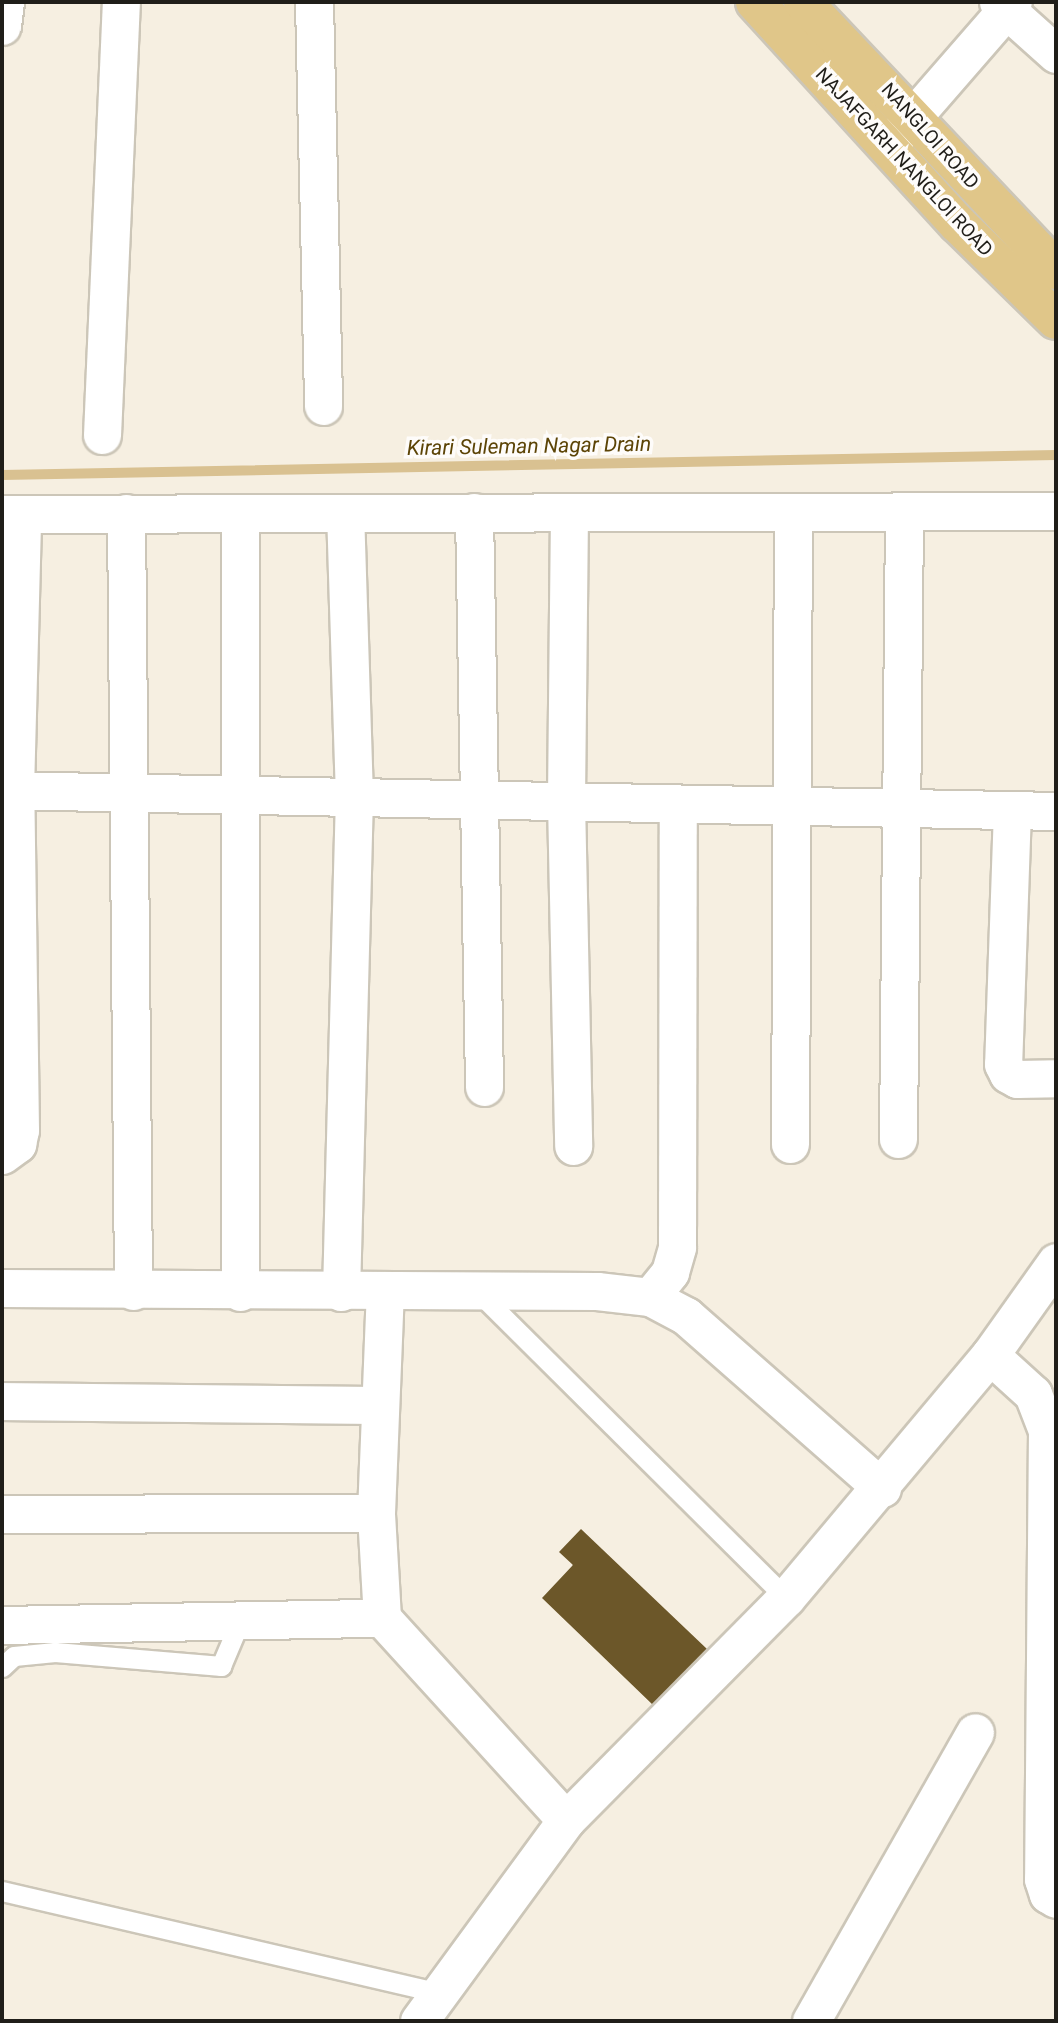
<!DOCTYPE html>
<html>
<head>
<meta charset="utf-8">
<style>
	body { margin:0 }
	#map { position:relative; width:1058px; height:2023px; overflow:hidden; background:#f6efe1; font-family:Roboto,sans-serif }
	div>[style] { position:absolute }
	[style*='--x'] { left:calc(var(--x)*1px); top:calc(var(--y)*1px); width:calc(var(--w)*1px); rotate:calc(var(--a)*1deg) }
	.shadow>* { inset:0; background:#0003 }
	.stream>* { height:10px; margin:-5px; padding:0 5px; transform-origin:5px; border-radius:5px; background:#d9c191 }
	.building>* { inset:0; background:#6c5729 }
	.roads { filter:drop-shadow(2px 0 #ccc6b8) drop-shadow(-2px 0 #ccc6b8) drop-shadow(0 2px #ccc6b8) drop-shadow(0 -2px #ccc6b8) }
	.lane>* { height:19px; margin:-9.5px; padding:0 9.5px; transform-origin:9.5px; border-radius:9.5px; background:#fff }
	.street>* { height:37px; margin:-18.5px; padding:0 18.5px; transform-origin:18.5px; border-radius:18.5px; background:#fff }
	.secondary>* { height:38px; margin:-19px; padding:0 19px; transform-origin:19px; border-radius:19px; background:#fff }
	.primary>* { height:38px; margin:-19px; padding:0 19px; transform-origin:19px; border-radius:19px; background:#e0c689 }
	span { translate:-50% -50%; white-space:nowrap; text-align:center; line-height:1.15; -webkit-text-stroke:7px #fefcfa; paint-order:stroke }
	.street-label { font-size:19px; color:#201e19 }
	.water-label { font-size:21px; color:#5c4406; font-style:italic }
	.frame { position:absolute; inset:0; border:4px solid #201e19; pointer-events:none }
</style>
</head>
<body>
<div id="map">
	<div class="shadow">
		<div style="clip-path:polygon(581px 1532px,721px 1666px,670px 1719px,560px 1613px)"></div>
	</div>
	<div class="stream">
		<div style="--x:2;--y:475;--w:1054;--a:-1.09"></div>
	</div>
	<div class="building">
		<div style="clip-path:polygon(581px 1529px,707px 1649px,653px 1705px,542px 1598px,573px 1565px,559px 1552px)"></div>
	</div>
	<div class="roads">
		<div class="lane">
			<div style="--x:478;--y:1292;--w:434;--a:44.8"></div>
			<div style="--x:2;--y:1667;--w:16;--a:-43"></div>
			<div style="--x:14;--y:1656;--w:41;--a:-5.6"></div>
			<div style="--x:55;--y:1652;--w:167;--a:4.8"></div>
			<div style="--x:221;--y:1666;--w:49;--a:-67.1"></div>
			<div style="--x:2;--y:1891;--w:450;--a:13.1"></div>
		</div>
		<div class="street">
			<div style="--x:314;--y:2;--w:404;--a:88.7"></div>
			<div style="--x:998;--y:2;--w:78;--a:41.9"></div>
			<div style="--x:892;--y:141;--w:184;--a:-49"></div>
			<div style="--x:102;--y:435;--w:433;--a:-87.5"></div>
			<div style="--x:474;--y:512;--w:575;--a:89"></div>
			<div style="--x:569;--y:512;--w:289;--a:90.6"></div>
			<div style="--x:566;--y:801;--w:345;--a:88.8"></div>
			<div style="--x:126;--y:513;--w:778;--a:89.48"></div>
			<div style="--x:2;--y:514;--w:1054;--a:-0.16"></div>
			<div style="--x:2;--y:790;--w:1054;--a:1.14"></div>
			<div style="--x:1012;--y:810;--w:254;--a:92"></div>
			<div style="--x:1003;--y:1064;--w:11;--a:63"></div>
			<div style="--x:1008;--y:1074;--w:10;--a:29"></div>
			<div style="--x:1017;--y:1079;--w:39;--a:-1"></div>
			<div style="--x:898;--y:1139;--w:628;--a:-89.45"></div>
			<div style="--x:790;--y:1144;--w:632;--a:-89.73"></div>
			<div style="--x:2;--y:1155;--w:19;--a:-36"></div>
			<div style="--x:17;--y:1144;--w:14;--a:-78"></div>
			<div style="--x:20;--y:1130;--w:340;--a:-90.8"></div>
			<div style="--x:15;--y:790;--w:276;--a:-88.5"></div>
			<div style="--x:2;--y:1288;--w:595;--a:0.29"></div>
			<div style="--x:597;--y:1291;--w:53;--a:6.5"></div>
			<div style="--x:650;--y:1297;--w:41;--a:27.8"></div>
			<div style="--x:686;--y:1316;--w:261;--a:41.3"></div>
			<div style="--x:240;--y:1292;--w:779;--a:-90"></div>
			<div style="--x:341;--y:1292;--w:495;--a:-88.5"></div>
			<div style="--x:354;--y:797;--w:284;--a:-91.8"></div>
			<div style="--x:650;--y:1297;--w:32;--a:-51"></div>
			<div style="--x:670;--y:1272;--w:26;--a:-74"></div>
			<div style="--x:677;--y:1247;--w:443;--a:-89.9"></div>
			<div style="--x:990;--y:1355;--w:58;--a:42.2"></div>
			<div style="--x:1033;--y:1394;--w:39;--a:69"></div>
			<div style="--x:1047;--y:1430;--w:449;--a:90.5"></div>
			<div style="--x:1043;--y:1879;--w:16;--a:72"></div>
			<div style="--x:1048;--y:1894;--w:9;--a:32"></div>
			<div style="--x:2;--y:1401;--w:378;--a:0.6"></div>
			<div style="--x:2;--y:1514;--w:374;--a:-0.2"></div>
			<div style="--x:382;--y:1618;--w:105;--a:-93.3"></div>
			<div style="--x:376;--y:1513;--w:221;--a:-87.7"></div>
			<div style="--x:2;--y:1625;--w:380;--a:-1.1"></div>
			<div style="--x:382;--y:1618;--w:273;--a:47.7"></div>
			<div style="--x:419;--y:2021;--w:249;--a:-53.8"></div>
			<div style="--x:566;--y:1820;--w:313;--a:-45.3"></div>
			<div style="--x:786;--y:1598;--w:317;--a:-50"></div>
			<div style="--x:990;--y:1355;--w:114;--a:-54.6"></div>
			<div style="--x:811;--y:2021;--w:332;--a:-60.4"></div>
		</div>
		<div class="secondary">
			<div style="--x:2;--y:26;--w:24;--a:-83"></div>
		</div>
		<div class="primary">
			<div style="--x:755;--y:2;--w:301;--a:47.6"></div>
			<div style="--x:958;--y:224;--w:137;--a:44.4"></div>
			<div style="--x:803;--y:2;--w:369;--a:46.6"></div>
		</div>
	</div>
	<div class="street-label">
		<span style="left:930px;top:136px;rotate:48deg">NANGLOI ROAD</span>
		<span style="left:904px;top:162px;rotate:47deg">NAJAFGARH NANGLOI ROAD</span>
	</div>
	<div class="water-label">
		<span style="left:529px;top:446px;rotate:-1deg">Kirari Suleman Nagar Drain</span>
	</div>
	<div class="frame"></div>
</div>
</body>
</html>
